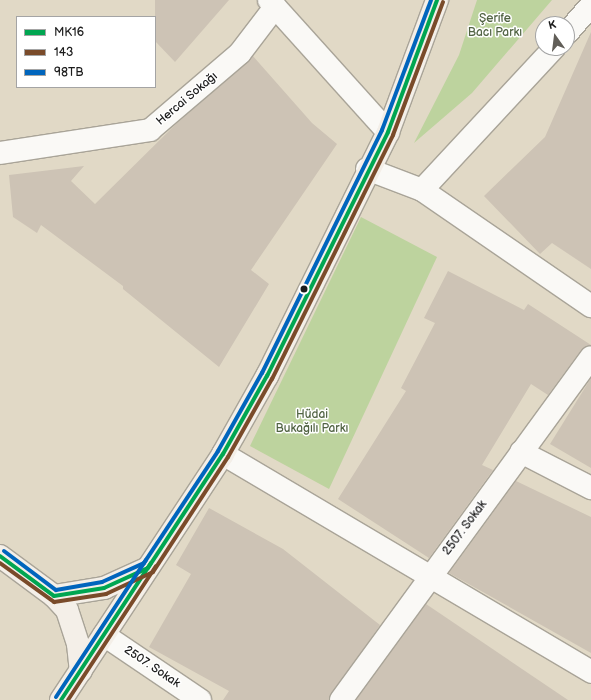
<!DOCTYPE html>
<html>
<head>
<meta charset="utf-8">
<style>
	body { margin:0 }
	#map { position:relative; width:591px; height:700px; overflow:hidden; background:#e1d9c6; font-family:"Balsamiq Sans",sans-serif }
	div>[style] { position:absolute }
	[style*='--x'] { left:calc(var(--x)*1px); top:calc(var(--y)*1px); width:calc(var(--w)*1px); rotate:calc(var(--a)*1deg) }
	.green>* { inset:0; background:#bdd39e }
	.building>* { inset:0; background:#cdc3b5 }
	.roads { filter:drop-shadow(1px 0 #a9a498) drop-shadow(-1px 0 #a9a498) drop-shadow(0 1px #a9a498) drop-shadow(0 -1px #a9a498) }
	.street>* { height:22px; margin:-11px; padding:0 11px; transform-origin:11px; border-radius:11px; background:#faf9f6 }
	.secondary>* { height:22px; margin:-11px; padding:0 11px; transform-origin:11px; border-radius:11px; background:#f4efe8 }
	.bus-1>* { height:4px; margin:-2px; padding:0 2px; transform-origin:2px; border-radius:2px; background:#00a651 }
	.bus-2>* { height:4px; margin:-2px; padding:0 2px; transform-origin:2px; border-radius:2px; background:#7a4b2a }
	.bus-3>* { height:4px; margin:-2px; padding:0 2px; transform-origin:2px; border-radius:2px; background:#0065bd }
	.dots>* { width:11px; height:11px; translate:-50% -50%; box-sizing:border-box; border:2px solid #fff; border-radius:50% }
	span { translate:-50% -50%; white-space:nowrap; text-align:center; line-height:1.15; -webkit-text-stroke:3px #fff; paint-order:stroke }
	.park-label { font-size:12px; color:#516343 }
	.street-label { font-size:12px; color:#1c1c1c }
	.legend { position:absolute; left:16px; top:16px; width:140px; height:72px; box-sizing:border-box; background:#fff; border:1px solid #a4a4a4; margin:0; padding:5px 7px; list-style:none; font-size:12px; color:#1c1c1c }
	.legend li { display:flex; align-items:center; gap:8px; height:20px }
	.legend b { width:20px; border:1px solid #a4a4a4 }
	.north { position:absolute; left:535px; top:16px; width:40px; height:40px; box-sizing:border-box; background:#fff; border:1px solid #a4a4a4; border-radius:50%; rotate:346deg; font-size:11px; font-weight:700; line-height:16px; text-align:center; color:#1c1c1c }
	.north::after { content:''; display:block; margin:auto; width:14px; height:18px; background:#615e58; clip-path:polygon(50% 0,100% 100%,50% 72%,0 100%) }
</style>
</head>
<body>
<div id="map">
	<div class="green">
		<div style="clip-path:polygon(477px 0,552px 0,472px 93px,414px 143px,459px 55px)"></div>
		<div style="clip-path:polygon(361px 217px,437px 257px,329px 489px,250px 446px)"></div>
	</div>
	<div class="building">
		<div style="clip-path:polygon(155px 0,229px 0,175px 62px,155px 41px)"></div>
		<div style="clip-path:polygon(591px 32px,591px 269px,552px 243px,540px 254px,484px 196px,545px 137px)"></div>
		<div style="clip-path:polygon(253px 56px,312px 123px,337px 144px,251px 270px,269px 284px,219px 367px,123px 289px,123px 286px,41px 225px,37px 233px,13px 217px,9px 175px,84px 166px,71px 181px,95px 204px,175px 125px)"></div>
		<div style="clip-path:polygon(448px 271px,524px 310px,528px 304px,591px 345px,581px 350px,548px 395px,531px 384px,482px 465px,493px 470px,429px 558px,338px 499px,406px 391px,401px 388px,435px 323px,424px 318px)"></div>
		<div style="clip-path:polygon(591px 378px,591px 468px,550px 444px)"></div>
		<div style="clip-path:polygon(516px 481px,591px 517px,591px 653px,449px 573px)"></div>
		<div style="clip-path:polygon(209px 508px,283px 549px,380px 625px,329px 700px,223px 700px,229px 691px,149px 647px,191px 574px,176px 565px)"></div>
		<div style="clip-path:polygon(426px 604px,568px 700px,356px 700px)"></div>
	</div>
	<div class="roads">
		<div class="street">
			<div style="--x:269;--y:0;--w:178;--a:48"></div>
			<div style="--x:567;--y:33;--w:37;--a:-49"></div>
			<div style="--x:0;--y:153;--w:152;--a:-8.7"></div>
			<div style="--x:150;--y:130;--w:118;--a:-40.5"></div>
			<div style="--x:240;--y:53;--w:58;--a:-52.7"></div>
			<div style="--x:367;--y:169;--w:59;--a:20.9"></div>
			<div style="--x:422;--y:190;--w:205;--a:34.5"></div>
			<div style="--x:422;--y:190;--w:194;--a:-47.1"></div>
			<div style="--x:521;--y:452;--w:79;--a:27.2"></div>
			<div style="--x:223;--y:454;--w:428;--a:30.6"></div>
			<div style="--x:104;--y:635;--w:116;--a:34.1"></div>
			<div style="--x:341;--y:700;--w:424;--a:-53.9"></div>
		</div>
		<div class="secondary">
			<div style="--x:0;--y:556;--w:67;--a:36.5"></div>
			<div style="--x:54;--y:596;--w:19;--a:47"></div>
			<div style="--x:67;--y:610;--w:36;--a:72"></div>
			<div style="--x:78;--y:644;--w:27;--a:84"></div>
			<div style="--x:54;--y:596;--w:51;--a:-9.1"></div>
			<div style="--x:104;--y:588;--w:46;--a:-24.3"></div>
			<div style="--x:61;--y:700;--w:295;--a:-56.6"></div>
			<div style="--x:223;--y:454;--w:90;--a:-60.6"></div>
			<div style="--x:267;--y:376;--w:272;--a:-63.6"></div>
			<div style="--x:388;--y:132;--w:141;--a:-69.6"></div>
		</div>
	</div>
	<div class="bus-1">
		<div style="--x:0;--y:556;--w:67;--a:36.5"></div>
		<div style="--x:54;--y:596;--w:51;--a:-9.1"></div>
		<div style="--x:104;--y:588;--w:48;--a:-24.4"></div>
		<div style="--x:148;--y:568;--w:136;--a:-56.7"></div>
		<div style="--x:223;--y:454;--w:90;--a:-60.6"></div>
		<div style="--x:267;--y:376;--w:272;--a:-63.6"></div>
		<div style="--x:388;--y:132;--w:141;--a:-69.6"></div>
		<div style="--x:61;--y:700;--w:164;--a:-56.7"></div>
	</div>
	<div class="bus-2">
		<div style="--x:0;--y:563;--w:67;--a:35.8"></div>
		<div style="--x:54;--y:602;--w:53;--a:-8.7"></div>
		<div style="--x:106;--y:594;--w:52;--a:-25.1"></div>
		<div style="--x:153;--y:572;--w:137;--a:-56.9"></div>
		<div style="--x:228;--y:457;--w:90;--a:-60.6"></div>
		<div style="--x:272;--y:379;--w:272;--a:-63.6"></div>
		<div style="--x:393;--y:135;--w:142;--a:-69.4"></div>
		<div style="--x:68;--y:700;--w:160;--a:-56.7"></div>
	</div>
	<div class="bus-3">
		<div style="--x:4;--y:551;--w:65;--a:36.9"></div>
		<div style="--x:56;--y:590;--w:47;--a:-9.9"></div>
		<div style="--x:102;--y:582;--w:46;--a:-24.3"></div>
		<div style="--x:144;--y:563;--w:134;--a:-56.5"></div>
		<div style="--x:218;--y:451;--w:90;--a:-60.6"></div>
		<div style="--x:262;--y:373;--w:271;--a:-63.7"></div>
		<div style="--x:382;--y:130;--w:139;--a:-69.3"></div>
		<div style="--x:56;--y:697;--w:164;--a:-56.7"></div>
	</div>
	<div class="dots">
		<div style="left:304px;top:289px;background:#1c1c1c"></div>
	</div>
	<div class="park-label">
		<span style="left:495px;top:26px">Şerife<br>Bacı Parkı</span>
		<span style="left:312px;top:422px">Hüdai<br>Bukağılı Parkı</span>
	</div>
	<div class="street-label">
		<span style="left:187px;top:99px;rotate:-40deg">Hercai Sokağı</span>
		<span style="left:465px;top:528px;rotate:-53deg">2507. Sokak</span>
		<span style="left:152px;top:667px;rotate:34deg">2507. Sokak</span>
	</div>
	<ul class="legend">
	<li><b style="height:5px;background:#00a651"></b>MK16</li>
	<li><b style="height:5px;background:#7a4b2a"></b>143</li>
	<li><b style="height:5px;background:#0065bd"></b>98TB</li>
	</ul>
	<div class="north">K</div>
</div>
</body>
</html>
